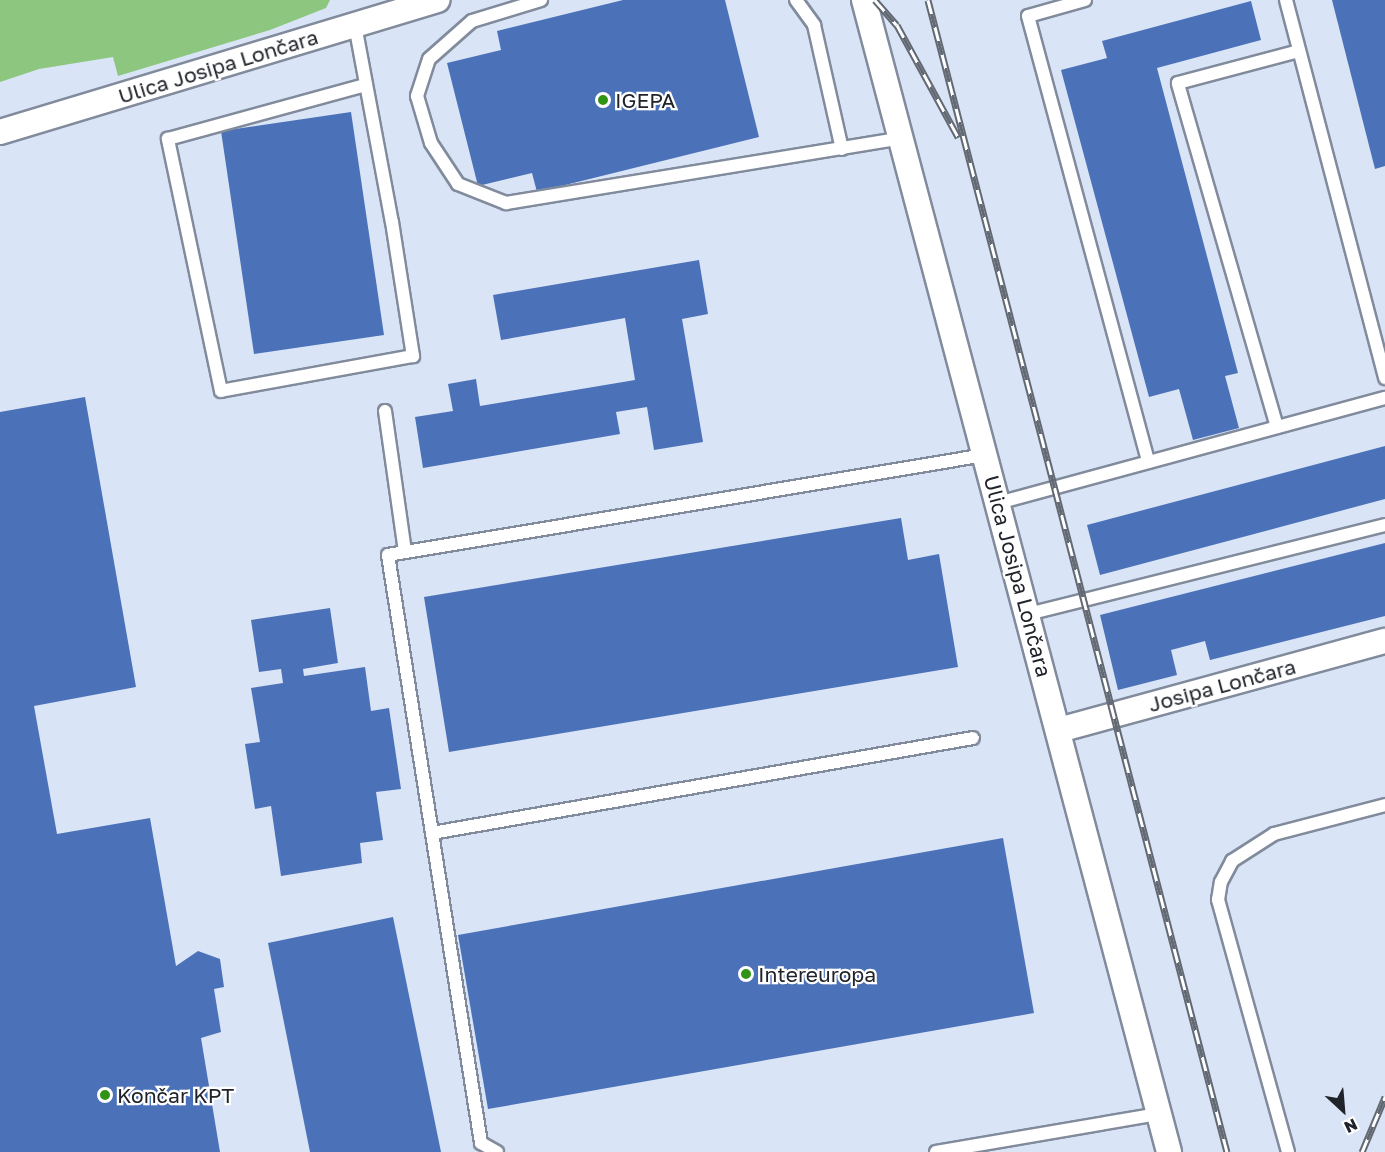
<!DOCTYPE html>
<html>
<head>
<meta charset="utf-8">
<style>
	body { margin:0 }
	#map { position:relative; width:1385px; height:1152px; overflow:hidden; background:#d9e4f6; font-family:"Golos Text",sans-serif }
	div>[style] { position:absolute }
	[style*='--x'] { left:calc(var(--x)*1px); top:calc(var(--y)*1px); width:calc(var(--w)*1px); rotate:calc(var(--a)*1deg) }
	.green>* { inset:0; background:#8cc67f }
	.building>* { inset:0; background:#4b72b8 }
	.roads { filter:drop-shadow(2px 0 #818b9c) drop-shadow(-2px 0 #818b9c) drop-shadow(0 2px #818b9c) drop-shadow(0 -2px #818b9c) }
	.service>* { height:12px; margin:-6px; padding:0 6px; transform-origin:6px; border-radius:6px; background:#fff }
	.minor>* { height:24px; margin:-12px; padding:0 12px; transform-origin:12px; border-radius:12px; background:#fff }
	.rail>* { height:7px; margin-top:-3.5px; transform-origin:0; background:repeating-linear-gradient(90deg,#fff 0 14px,#636973 0 28px); box-sizing:border-box; border-block:2px solid #636973 }
	.dots>* { width:16px; height:16px; translate:-50% -50%; box-sizing:border-box; border:3px solid #fff; border-radius:50% }
	span { translate:-50% -50%; white-space:nowrap; text-align:center; line-height:1.15; -webkit-text-stroke:4.5px #fff; paint-order:stroke }
	.street-label { font-size:21px; color:#20242a }
	.poi-label { font-size:21px; color:#20242a }
	.left { translate:0 -50%; text-align:left }
	.north { position:absolute; left:1313px; top:1080px; width:60px; height:60px; -webkit-text-stroke:4px #fff; paint-order:stroke; rotate:154deg; font-size:16px; font-weight:700; line-height:24px; text-align:center; color:#20242a }
	.north::after { content:''; display:block; margin:auto; width:21px; height:27px; background:#20242a; clip-path:polygon(50% 0,100% 100%,50% 72%,0 100%) }
</style>
</head>
<body>
<div id="map">
	<div class="green">
		<div style="clip-path:polygon(0 0,330px 0,326px 8px,270px 30px,118px 76px,113px 57px,39px 69px,0 82px)"></div>
	</div>
	<div class="building">
		<div style="clip-path:polygon(623px 0,725px 0,759px 137px,537px 192px,532px 173px,478px 186px,447px 63px,501px 50px,497px 31px)"></div>
		<div style="clip-path:polygon(1332px 0,1385px 0,1385px 166px,1375px 169px)"></div>
		<div style="clip-path:polygon(1251px 1px,1261px 40px,1157px 68px,1238px 373px,1225px 376px,1239px 428px,1193px 440px,1179px 389px,1149px 397px,1061px 70px,1107px 58px,1102px 41px)"></div>
		<div style="clip-path:polygon(351px 112px,384px 335px,254px 354px,221px 131px)"></div>
		<div style="clip-path:polygon(699px 260px,708px 314px,682px 319px,703px 442px,654px 450px,647px 407px,616px 412px,620px 434px,423px 468px,415px 417px,453px 411px,448px 384px,476px 379px,480px 406px,635px 380px,625px 318px,501px 340px,493px 295px)"></div>
		<div style="clip-path:polygon(85px 397px,136px 687px,34px 706px,57px 834px,150px 818px,176px 966px,198px 951px,220px 959px,224px 987px,214px 989px,221px 1032px,201px 1038px,220px 1152px,0 1152px,0 412px)"></div>
		<div style="clip-path:polygon(1385px 446px,1385px 499px,1100px 575px,1087px 525px)"></div>
		<div style="clip-path:polygon(901px 518px,908px 560px,939px 554px,958px 667px,449px 752px,424px 597px)"></div>
		<div style="clip-path:polygon(1385px 543px,1385px 616px,1210px 660px,1205px 641px,1171px 650px,1177px 675px,1118px 690px,1100px 615px)"></div>
		<div style="clip-path:polygon(330px 608px,338px 663px,303px 669px,304px 676px,365px 667px,371px 711px,389px 708px,401px 789px,376px 792px,383px 840px,360px 843px,362px 863px,281px 876px,271px 806px,255px 809px,245px 744px,260px 742px,251px 688px,283px 683px,281px 669px,259px 672px,251px 620px)"></div>
		<div style="clip-path:polygon(1003px 838px,1034px 1013px,488px 1109px,458px 935px)"></div>
		<div style="clip-path:polygon(393px 917px,441px 1152px,310px 1152px,268px 943px)"></div>
	</div>
	<div class="roads">
		<div class="service">
			<div style="--x:541;--y:0;--w:72;--a:163.1"></div>
			<div style="--x:472;--y:21;--w:57;--a:138.5"></div>
			<div style="--x:429;--y:59;--w:39;--a:108"></div>
			<div style="--x:417;--y:96;--w:49;--a:73.4"></div>
			<div style="--x:431;--y:143;--w:49;--a:56.6"></div>
			<div style="--x:458;--y:184;--w:52;--a:21.6"></div>
			<div style="--x:506;--y:203;--w:400;--a:-9.3"></div>
			<div style="--x:796;--y:0;--w:31;--a:54"></div>
			<div style="--x:814;--y:25;--w:127;--a:77.3"></div>
			<div style="--x:1085;--y:0;--w:59;--a:164.3"></div>
			<div style="--x:1028;--y:16;--w:462;--a:74.9"></div>
			<div style="--x:1286;--y:0;--w:391;--a:75.3"></div>
			<div style="--x:355;--y:25;--w:200;--a:79.4"></div>
			<div style="--x:392;--y:222;--w:136;--a:81.1"></div>
			<div style="--x:413;--y:356;--w:195;--a:169.7"></div>
			<div style="--x:221;--y:391;--w:258;--a:-101.9"></div>
			<div style="--x:168;--y:139;--w:205;--a:-15.3"></div>
			<div style="--x:385;--y:411;--w:142;--a:81.9"></div>
			<div style="--x:1277;--y:427;--w:358;--a:-106.1"></div>
			<div style="--x:1178;--y:83;--w:125;--a:-14.8"></div>
			<div style="--x:998;--y:503;--w:401;--a:-15.2"></div>
			<div style="--x:1028;--y:614;--w:368;--a:-14"></div>
			<div style="--x:432;--y:833;--w:549;--a:-9.96"></div>
			<div style="--x:497;--y:1152;--w:18;--a:-151"></div>
			<div style="--x:481;--y:1143;--w:595;--a:-98.99"></div>
			<div style="--x:388;--y:555;--w:605;--a:-9.51"></div>
			<div style="--x:936;--y:1152;--w:226;--a:-9.7"></div>
			<div style="--x:1288;--y:1152;--w:262;--a:-105.5"></div>
			<div style="--x:1218;--y:900;--w:18;--a:-81"></div>
			<div style="--x:1221;--y:882;--w:24;--a:-62"></div>
			<div style="--x:1232;--y:861;--w:50;--a:-32.7"></div>
			<div style="--x:1274;--y:834;--w:115;--a:-14.6"></div>
		</div>
		<div class="minor">
			<div style="--x:864;--y:0;--w:1192;--a:75.17"></div>
			<div style="--x:0;--y:132;--w:457;--a:-16.8"></div>
			<div style="--x:1059;--y:730;--w:338;--a:-15.3"></div>
		</div>
	</div>
	<div class="rail">
		<div style="--x:875;--y:0;--w:33;--a:49"></div>
		<div style="--x:897;--y:25;--w:128;--a:61.4"></div>
		<div style="--x:928;--y:0;--w:1190;--a:75.45"></div>
		<div style="--x:1362;--y:1152;--w:60;--a:-67.3"></div>
	</div>
	<div class="dots">
		<div style="left:603px;top:100px;background:#319313"></div>
		<div style="left:746px;top:974px;background:#319313"></div>
		<div style="left:105px;top:1095px;background:#319313"></div>
	</div>
	<div class="street-label">
		<span style="left:218px;top:66px;rotate:-17deg">Ulica Josipa Lončara</span>
		<span style="left:1018px;top:576px;rotate:75deg">Ulica Josipa Lončara</span>
		<span style="left:1222px;top:685px;rotate:-15deg">Josipa Lončara</span>
	</div>
	<div class="poi-label">
		<span class="left" style="left:615px;top:100px">IGEPA</span>
		<span class="left" style="left:758px;top:974px">Intereuropa</span>
		<span class="left" style="left:117px;top:1095px">Končar KPT</span>
	</div>
	<div class="north">N</div>
</div>
</body>
</html>
